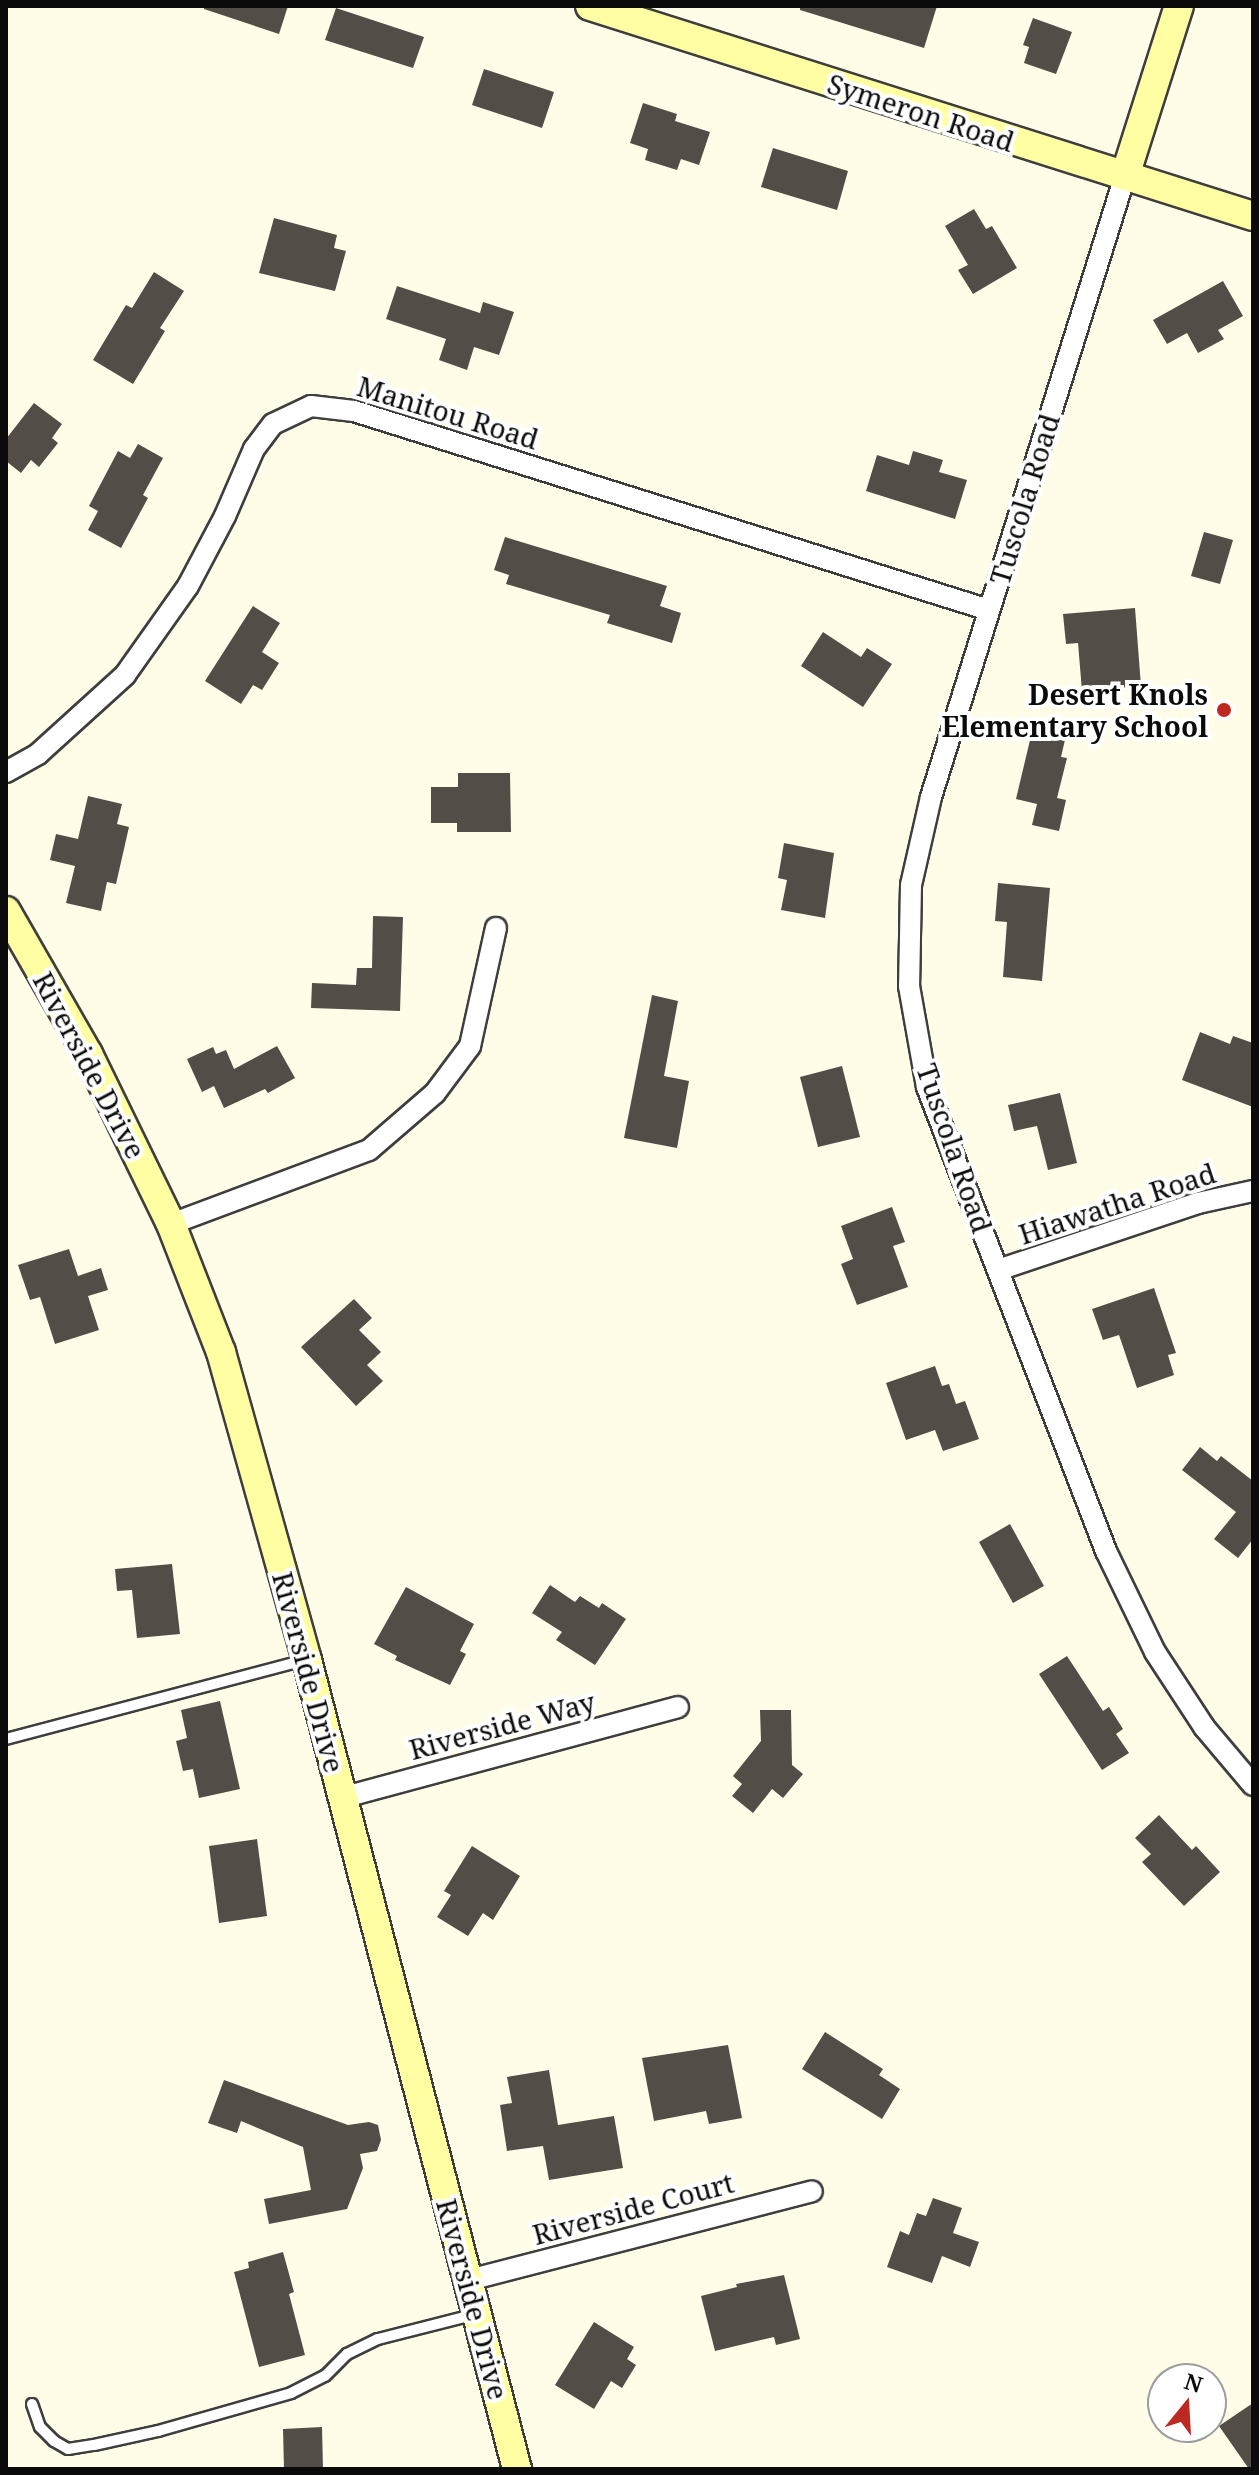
<!DOCTYPE html>
<html>
<head>
<meta charset="utf-8">
<style>
	body { margin:0 }
	#map { position:relative; width:1259px; height:2475px; overflow:hidden; background:#fffde8; font-family:"Noto Serif",serif }
	div>[style] { position:absolute }
	[style*='--x'] { left:calc(var(--x)*1px); top:calc(var(--y)*1px); width:calc(var(--w)*1px); rotate:calc(var(--a)*1deg) }
	.building>* { inset:0; background:#534d47 }
	.roads { filter:drop-shadow(2px 0 #3e3e3e) drop-shadow(-2px 0 #3e3e3e) drop-shadow(0 2px #3e3e3e) drop-shadow(0 -2px #3e3e3e) }
	.lane>* { height:10px; margin:-5px; padding:0 5px; transform-origin:5px; border-radius:5px; background:#fff }
	.street>* { height:20px; margin:-10px; padding:0 10px; transform-origin:10px; border-radius:10px; background:#fff }
	.secondary>* { height:28px; margin:-14px; padding:0 14px; transform-origin:14px; border-radius:14px; background:#fffea3 }
	.dots>* { width:22px; height:22px; translate:-50% -50%; box-sizing:border-box; border:4px solid #fff; border-radius:50% }
	span { translate:-50% -50%; white-space:nowrap; text-align:center; line-height:1.15; -webkit-text-stroke:8px #fff; paint-order:stroke }
	.street-label { font-size:28px; color:#0b0b0b }
	.poi-label { font-size:28px; color:#0b0b0b; font-weight:700 }
	.right { translate:-100% -50%; text-align:right }
	.frame { position:absolute; inset:0; border:8px solid #0b0b0b; pointer-events:none }
	.north { position:absolute; left:1147px; top:2363px; width:80px; height:80px; box-sizing:border-box; background:#fff; border:2px solid #9d9d9d; border-radius:50%; rotate:18deg; font-size:22px; font-weight:700; line-height:32px; text-align:center; color:#0b0b0b }
	.north::after { content:''; display:block; margin:auto; width:28px; height:36px; background:#bd2820; clip-path:polygon(50% 0,100% 100%,50% 72%,0 100%) }
</style>
</head>
<body>
<div id="map">
	<div class="building">
		<div style="clip-path:polygon(204px 6px,288px 6px,279px 34px,204px 9px)"></div>
		<div style="clip-path:polygon(800px 6px,937px 6px,924px 48px,800px 10px)"></div>
		<div style="clip-path:polygon(336px 8px,424px 37px,413px 68px,325px 40px)"></div>
		<div style="clip-path:polygon(1033px 18px,1072px 32px,1056px 74px,1024px 63px,1029px 47px,1023px 45px)"></div>
		<div style="clip-path:polygon(484px 69px,554px 92px,542px 128px,472px 105px)"></div>
		<div style="clip-path:polygon(643px 103px,677px 114px,675px 121px,710px 132px,699px 165px,681px 159px,677px 170px,645px 160px,648px 149px,630px 143px)"></div>
		<div style="clip-path:polygon(773px 148px,848px 171px,837px 210px,761px 187px)"></div>
		<div style="clip-path:polygon(974px 209px,986px 229px,992px 226px,1017px 268px,973px 294px,958px 270px,968px 265px,945px 226px)"></div>
		<div style="clip-path:polygon(274px 218px,337px 235px,334px 248px,346px 251px,335px 291px,259px 273px)"></div>
		<div style="clip-path:polygon(154px 272px,184px 291px,160px 328px,165px 331px,133px 384px,93px 360px,126px 305px,132px 308px)"></div>
		<div style="clip-path:polygon(1223px 281px,1243px 316px,1218px 330px,1224px 339px,1198px 353px,1187px 333px,1167px 344px,1153px 320px)"></div>
		<div style="clip-path:polygon(397px 286px,480px 313px,483px 302px,514px 312px,499px 355px,474px 347px,467px 370px,439px 360px,446px 339px,386px 319px)"></div>
		<div style="clip-path:polygon(34px 403px,62px 424px,52px 438px,58px 443px,39px 467px,31px 460px,21px 473px,6px 461px,6px 439px)"></div>
		<div style="clip-path:polygon(138px 444px,163px 458px,143px 495px,148px 498px,121px 548px,88px 530px,98px 511px,89px 506px,118px 451px,130px 458px)"></div>
		<div style="clip-path:polygon(913px 451px,943px 460px,939px 472px,967px 480px,955px 519px,866px 491px,877px 455px,909px 465px)"></div>
		<div style="clip-path:polygon(1204px 532px,1233px 540px,1220px 584px,1191px 576px)"></div>
		<div style="clip-path:polygon(505px 537px,667px 586px,660px 606px,681px 613px,672px 643px,607px 623px,610px 615px,506px 584px,509px 575px,494px 570px)"></div>
		<div style="clip-path:polygon(253px 606px,280px 623px,262px 652px,279px 663px,262px 690px,253px 685px,241px 704px,205px 681px)"></div>
		<div style="clip-path:polygon(1135px 608px,1141px 686px,1082px 691px,1078px 643px,1066px 644px,1063px 614px)"></div>
		<div style="clip-path:polygon(823px 632px,861px 657px,867px 648px,892px 664px,863px 707px,801px 666px)"></div>
		<div style="clip-path:polygon(1035px 719px,1068px 727px,1061px 757px,1067px 758px,1057px 798px,1066px 800px,1059px 831px,1032px 825px,1037px 804px,1016px 799px)"></div>
		<div style="clip-path:polygon(458px 773px,510px 773px,511px 832px,457px 832px,457px 823px,431px 823px,431px 787px,458px 787px)"></div>
		<div style="clip-path:polygon(88px 796px,122px 804px,117px 824px,129px 827px,116px 884px,107px 882px,101px 911px,66px 903px,75px 866px,50px 860px,56px 834px,78px 839px)"></div>
		<div style="clip-path:polygon(784px 843px,834px 853px,825px 918px,781px 910px,787px 880px,778px 878px)"></div>
		<div style="clip-path:polygon(998px 883px,1050px 888px,1042px 981px,1003px 977px,1007px 922px,995px 921px)"></div>
		<div style="clip-path:polygon(373px 916px,403px 917px,400px 1011px,311px 1008px,312px 983px,356px 985px,357px 968px,372px 968px)"></div>
		<div style="clip-path:polygon(652px 995px,678px 1001px,664px 1076px,689px 1081px,677px 1148px,624px 1138px)"></div>
		<div style="clip-path:polygon(1200px 1032px,1230px 1044px,1233px 1036px,1253px 1043px,1253px 1107px,1182px 1080px)"></div>
		<div style="clip-path:polygon(277px 1046px,295px 1078px,268px 1093px,265px 1089px,224px 1108px,214px 1086px,202px 1092px,187px 1059px,213px 1047px,216px 1054px,226px 1050px,234px 1069px)"></div>
		<div style="clip-path:polygon(842px 1066px,860px 1137px,818px 1147px,800px 1077px)"></div>
		<div style="clip-path:polygon(1060px 1093px,1077px 1163px,1048px 1170px,1037px 1126px,1014px 1131px,1008px 1105px)"></div>
		<div style="clip-path:polygon(892px 1207px,905px 1242px,893px 1246px,908px 1287px,857px 1305px,841px 1264px,853px 1259px,841px 1226px)"></div>
		<div style="clip-path:polygon(69px 1249px,78px 1276px,101px 1268px,108px 1290px,88px 1296px,99px 1330px,55px 1344px,40px 1297px,30px 1300px,18px 1265px)"></div>
		<div style="clip-path:polygon(1154px 1288px,1176px 1353px,1168px 1355px,1174px 1375px,1137px 1388px,1119px 1335px,1103px 1340px,1092px 1309px)"></div>
		<div style="clip-path:polygon(354px 1299px,372px 1318px,359px 1330px,381px 1352px,367px 1365px,383px 1381px,356px 1406px,301px 1347px)"></div>
		<div style="clip-path:polygon(935px 1366px,942px 1386px,949px 1384px,956px 1404px,965px 1401px,979px 1439px,943px 1451px,935px 1430px,906px 1440px,886px 1383px)"></div>
		<div style="clip-path:polygon(1200px 1447px,1217px 1461px,1221px 1456px,1253px 1481px,1253px 1539px,1238px 1558px,1214px 1539px,1236px 1512px,1182px 1470px)"></div>
		<div style="clip-path:polygon(1010px 1524px,1044px 1586px,1013px 1603px,979px 1542px)"></div>
		<div style="clip-path:polygon(172px 1564px,180px 1634px,137px 1638px,132px 1590px,117px 1591px,115px 1569px)"></div>
		<div style="clip-path:polygon(550px 1585px,575px 1602px,580px 1596px,599px 1608px,602px 1603px,626px 1619px,595px 1665px,556px 1640px,562px 1632px,532px 1613px)"></div>
		<div style="clip-path:polygon(406px 1587px,474px 1624px,460px 1651px,466px 1654px,450px 1685px,395px 1660px,397px 1656px,374px 1644px)"></div>
		<div style="clip-path:polygon(1067px 1656px,1103px 1711px,1109px 1707px,1123px 1729px,1116px 1734px,1129px 1753px,1102px 1770px,1039px 1674px)"></div>
		<div style="clip-path:polygon(220px 1701px,240px 1789px,199px 1798px,193px 1769px,183px 1771px,176px 1741px,187px 1738px,181px 1710px)"></div>
		<div style="clip-path:polygon(760px 1710px,791px 1710px,792px 1765px,803px 1774px,783px 1798px,772px 1789px,753px 1813px,732px 1796px,742px 1784px,733px 1776px,761px 1741px)"></div>
		<div style="clip-path:polygon(1159px 1815px,1192px 1850px,1196px 1846px,1220px 1872px,1184px 1906px,1142px 1862px,1151px 1854px,1135px 1838px)"></div>
		<div style="clip-path:polygon(257px 1839px,267px 1916px,219px 1923px,209px 1846px)"></div>
		<div style="clip-path:polygon(472px 1846px,520px 1876px,493px 1920px,483px 1913px,468px 1936px,437px 1917px,451px 1895px,444px 1891px)"></div>
		<div style="clip-path:polygon(825px 2032px,883px 2069px,879px 2075px,900px 2089px,882px 2119px,802px 2069px)"></div>
		<div style="clip-path:polygon(728px 2045px,742px 2118px,709px 2124px,706px 2111px,654px 2121px,642px 2058px)"></div>
		<div style="clip-path:polygon(549px 2070px,558px 2125px,614px 2116px,623px 2168px,549px 2180px,543px 2146px,507px 2151px,500px 2105px,512px 2103px,507px 2077px)"></div>
		<div style="clip-path:polygon(224px 2080px,348px 2125px,369px 2122px,378px 2125px,381px 2140px,377px 2151px,360px 2154px,363px 2168px,347px 2209px,269px 2224px,264px 2199px,311px 2190px,303px 2147px,241px 2121px,237px 2133px,208px 2123px)"></div>
		<div style="clip-path:polygon(933px 2198px,962px 2208px,953px 2233px,979px 2242px,970px 2267px,942px 2256px,932px 2283px,887px 2267px,900px 2231px,909px 2235px,917px 2213px,926px 2216px)"></div>
		<div style="clip-path:polygon(283px 2252px,294px 2292px,289px 2294px,305px 2355px,259px 2367px,234px 2272px,249px 2268px,248px 2262px)"></div>
		<div style="clip-path:polygon(784px 2275px,800px 2339px,776px 2345px,774px 2337px,715px 2351px,701px 2296px,737px 2287px,736px 2284px)"></div>
		<div style="clip-path:polygon(594px 2322px,634px 2347px,627px 2359px,636px 2365px,622px 2388px,611px 2381px,594px 2409px,555px 2385px)"></div>
		<div style="clip-path:polygon(1253px 2403px,1253px 2469px,1249px 2469px,1219px 2426px)"></div>
		<div style="clip-path:polygon(322px 2427px,323px 2469px,284px 2469px,283px 2429px)"></div>
	</div>
	<div class="roads">
		<div class="lane">
			<div style="--x:6;--y:1739;--w:309;--a:-14.8"></div>
			<div style="--x:32;--y:2404;--w:24;--a:71"></div>
			<div style="--x:40;--y:2427;--w:20;--a:45"></div>
			<div style="--x:54;--y:2441;--w:16;--a:30"></div>
			<div style="--x:68;--y:2449;--w:26;--a:-9"></div>
			<div style="--x:94;--y:2445;--w:66;--a:-12.3"></div>
			<div style="--x:158;--y:2431;--w:138;--a:-15.9"></div>
			<div style="--x:291;--y:2393;--w:38;--a:-27"></div>
			<div style="--x:325;--y:2376;--w:31;--a:-45"></div>
			<div style="--x:347;--y:2354;--w:34;--a:-26"></div>
			<div style="--x:378;--y:2339;--w:101;--a:-14.3"></div>
		</div>
		<div class="street">
			<div style="--x:1125;--y:176;--w:651;--a:107.35"></div>
			<div style="--x:931;--y:797;--w:90;--a:102.8"></div>
			<div style="--x:911;--y:885;--w:101;--a:91.1"></div>
			<div style="--x:909;--y:986;--w:103;--a:79.9"></div>
			<div style="--x:927;--y:1087;--w:497;--a:68.9"></div>
			<div style="--x:1106;--y:1551;--w:112;--a:64.1"></div>
			<div style="--x:1155;--y:1652;--w:90;--a:56.8"></div>
			<div style="--x:1204;--y:1727;--w:76;--a:49.8"></div>
			<div style="--x:6;--y:772;--w:37;--a:-29"></div>
			<div style="--x:38;--y:754;--w:118;--a:-42.2"></div>
			<div style="--x:125;--y:675;--w:109;--a:-54.7"></div>
			<div style="--x:188;--y:586;--w:79;--a:-62.1"></div>
			<div style="--x:225;--y:516;--w:73;--a:-66.6"></div>
			<div style="--x:254;--y:449;--w:31;--a:-53"></div>
			<div style="--x:273;--y:424;--w:42;--a:-25.3"></div>
			<div style="--x:311;--y:406;--w:43;--a:6.6"></div>
			<div style="--x:354;--y:411;--w:665;--a:17.4"></div>
			<div style="--x:171;--y:1224;--w:211;--a:-20.5"></div>
			<div style="--x:369;--y:1150;--w:87;--a:-40.8"></div>
			<div style="--x:435;--y:1093;--w:59;--a:-53.3"></div>
			<div style="--x:470;--y:1046;--w:121;--a:-77.6"></div>
			<div style="--x:998;--y:1270;--w:211;--a:-18.5"></div>
			<div style="--x:1198;--y:1203;--w:56;--a:-12.3"></div>
			<div style="--x:341;--y:1798;--w:349;--a:-15.1"></div>
			<div style="--x:469;--y:2280;--w:354;--a:-14.5"></div>
		</div>
		<div class="secondary">
			<div style="--x:590;--y:6;--w:695;--a:17.58"></div>
			<div style="--x:1125;--y:176;--w:178;--a:-72.4"></div>
			<div style="--x:6;--y:911;--w:165;--a:60.2"></div>
			<div style="--x:88;--y:1054;--w:189;--a:64"></div>
			<div style="--x:171;--y:1224;--w:137;--a:68.7"></div>
			<div style="--x:221;--y:1352;--w:320;--a:74.4"></div>
			<div style="--x:307;--y:1660;--w:836;--a:75.45"></div>
		</div>
	</div>
	<div class="dots">
		<div style="left:1224px;top:710px;background:#bd2820"></div>
	</div>
	<div class="street-label">
		<span style="left:921px;top:112px;rotate:18deg">Symeron Road</span>
		<span style="left:448px;top:412px;rotate:17deg">Manitou Road</span>
		<span style="left:1024px;top:499px;rotate:-73deg">Tuscola Road</span>
		<span style="left:90px;top:1065px;rotate:62deg">Riverside Drive</span>
		<span style="left:955px;top:1148px;rotate:71deg">Tuscola Road</span>
		<span style="left:1117px;top:1203px;rotate:-18deg">Hiawatha Road</span>
		<span style="left:309px;top:1672px;rotate:75deg">Riverside Drive</span>
		<span style="left:502px;top:1725px;rotate:-15deg">Riverside Way</span>
		<span style="left:633px;top:2208px;rotate:-15deg">Riverside Court</span>
		<span style="left:473px;top:2299px;rotate:75deg">Riverside Drive</span>
	</div>
	<div class="poi-label">
		<span class="right" style="left:1208px;top:710px">Desert Knols<br>Elementary School</span>
	</div>
	<div class="frame"></div>
	<div class="north">N</div>
</div>
</body>
</html>
